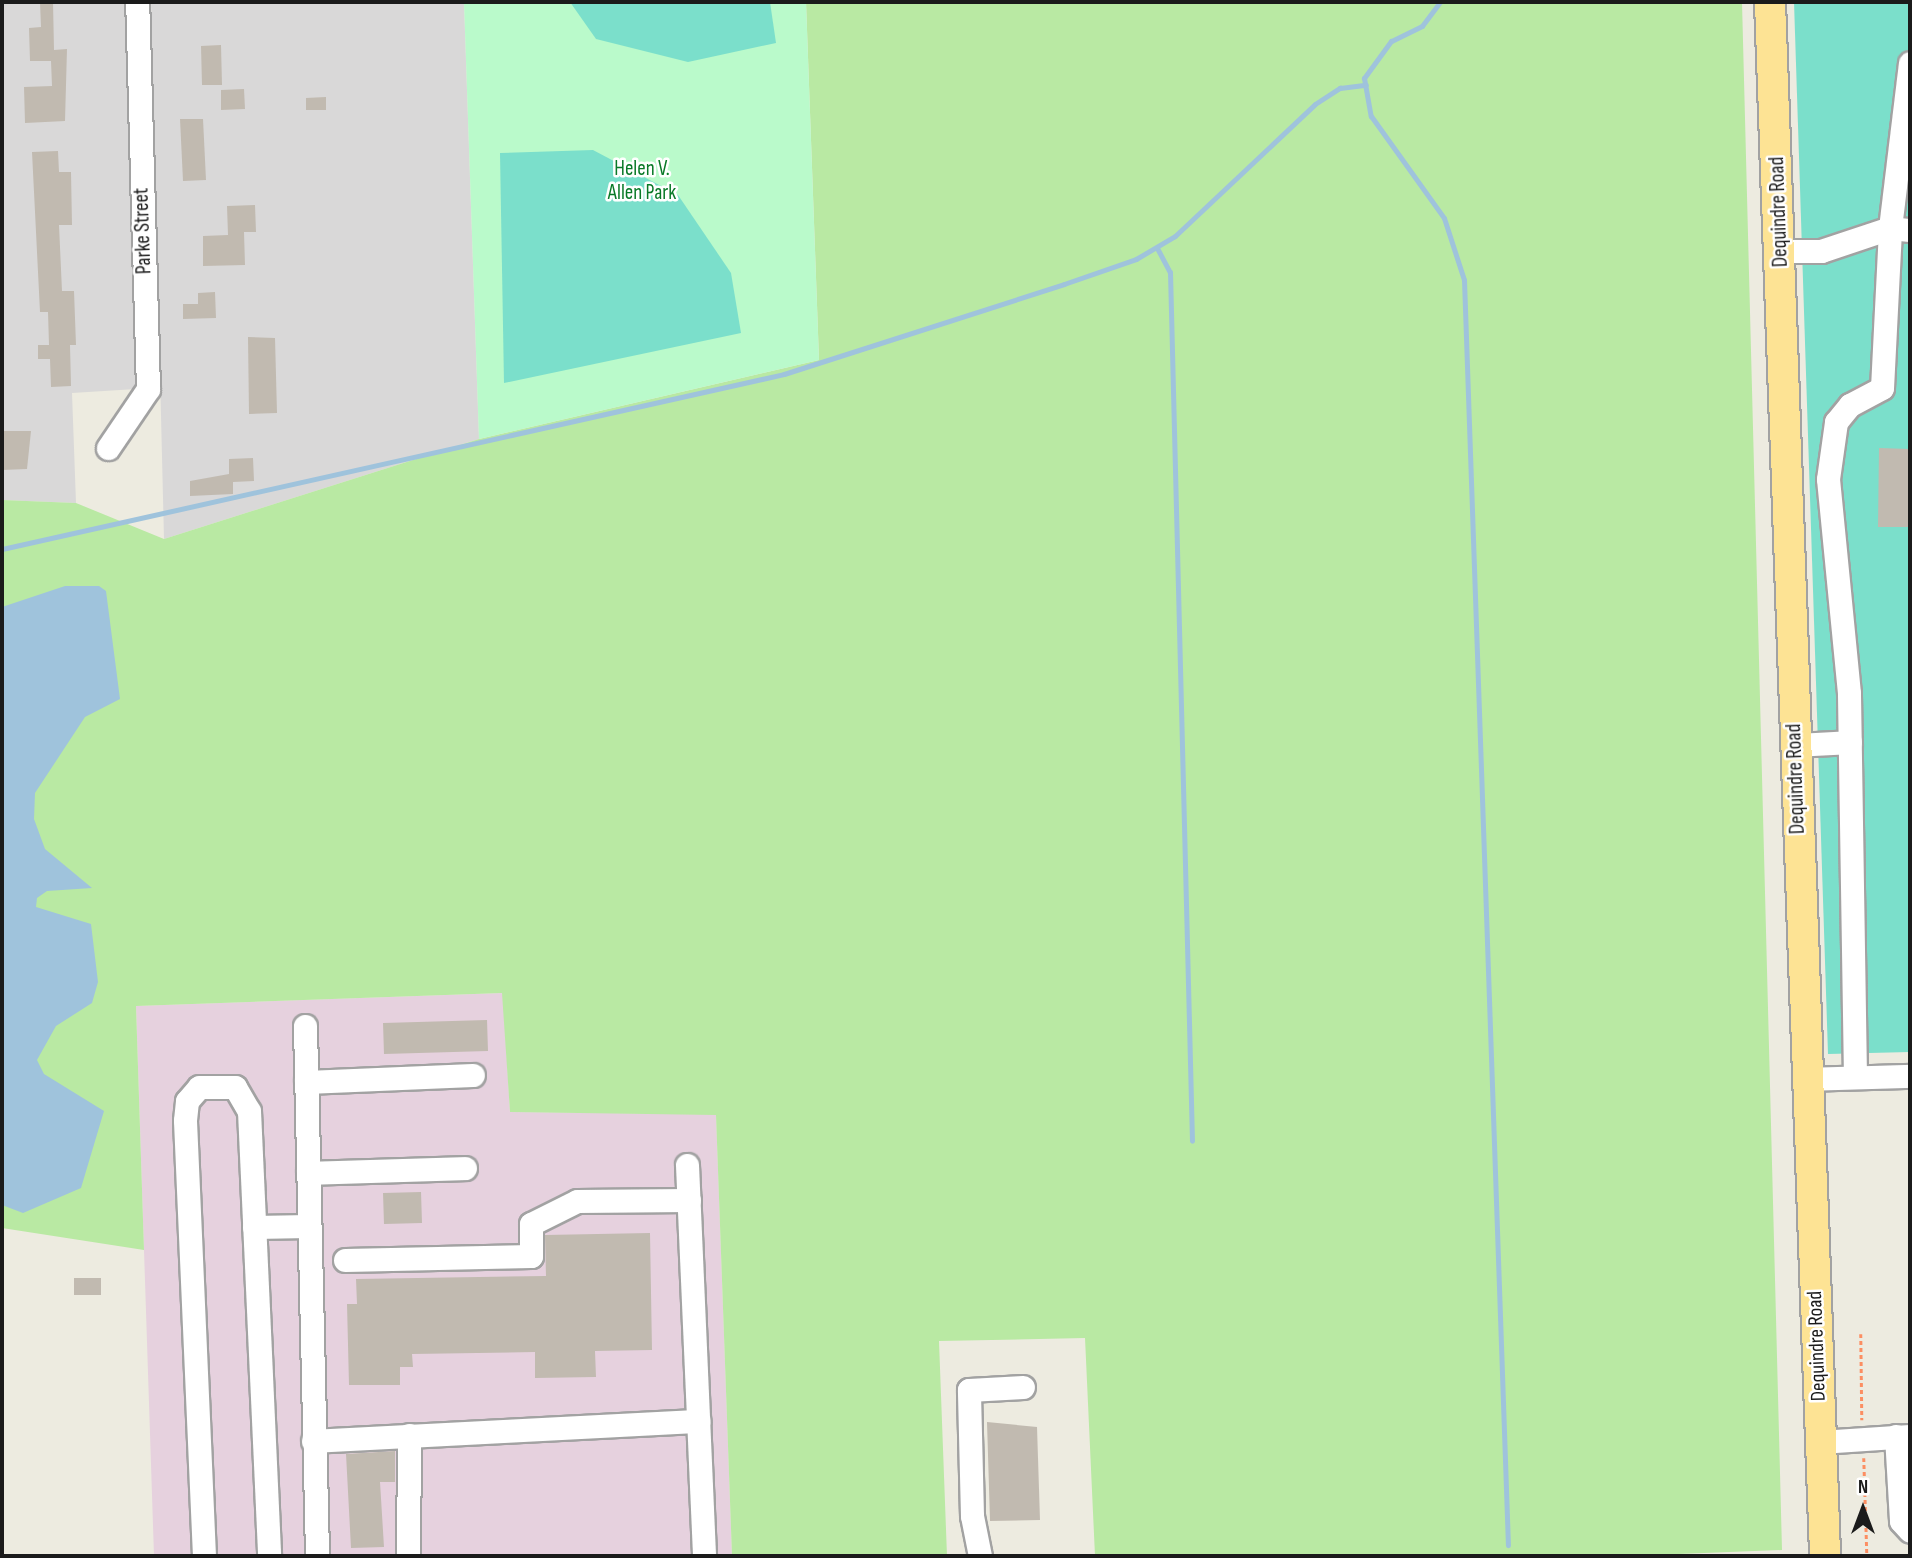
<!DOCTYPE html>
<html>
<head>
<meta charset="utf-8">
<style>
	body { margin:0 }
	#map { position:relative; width:1912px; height:1558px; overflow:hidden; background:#edebe0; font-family:"Sofia Sans Condensed",sans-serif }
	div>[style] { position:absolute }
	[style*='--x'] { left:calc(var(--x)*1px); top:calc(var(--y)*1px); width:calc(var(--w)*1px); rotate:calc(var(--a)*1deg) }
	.residential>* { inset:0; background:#d9d8d8 }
	.industrial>* { inset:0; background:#e6d1de }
	.grass>* { inset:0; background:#b9e9a3 }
	.park>* { inset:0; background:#bafacb }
	.pitch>* { inset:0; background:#7bdfcb }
	.water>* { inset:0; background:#9fc3dc }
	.stream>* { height:5px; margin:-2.5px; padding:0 2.5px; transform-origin:2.5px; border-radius:2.5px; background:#9fc3dc }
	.building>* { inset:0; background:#c1bab0 }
	.path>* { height:2.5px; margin-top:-1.25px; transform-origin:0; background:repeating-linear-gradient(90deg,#fc8e62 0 3.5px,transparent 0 7px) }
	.roads { filter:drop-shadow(2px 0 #a2a2a2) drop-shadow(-2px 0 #a2a2a2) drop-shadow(0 2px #a2a2a2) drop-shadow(0 -2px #a2a2a2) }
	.minor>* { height:23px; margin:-11.5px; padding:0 11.5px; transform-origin:11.5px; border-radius:11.5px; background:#fff }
	.major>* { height:30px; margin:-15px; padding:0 15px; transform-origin:15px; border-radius:15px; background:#fde394 }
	span { translate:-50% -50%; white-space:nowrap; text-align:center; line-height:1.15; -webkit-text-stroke:5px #fff; paint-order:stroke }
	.park-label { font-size:21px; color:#097927 }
	.street-label { font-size:21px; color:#1b1b1b }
	.frame { position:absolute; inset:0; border:4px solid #1b1b1b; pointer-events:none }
	.north { position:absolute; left:1828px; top:1474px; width:70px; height:70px; -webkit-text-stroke:5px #fff; paint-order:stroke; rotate:0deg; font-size:19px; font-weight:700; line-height:28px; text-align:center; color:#1b1b1b }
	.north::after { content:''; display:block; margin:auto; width:24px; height:32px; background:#1b1b1b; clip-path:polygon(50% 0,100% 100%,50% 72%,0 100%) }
</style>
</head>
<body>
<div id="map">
	<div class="residential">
		<div style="clip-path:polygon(2px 2px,125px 2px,136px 389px,72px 393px,76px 503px,2px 500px)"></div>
		<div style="clip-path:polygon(151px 2px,464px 2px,479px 439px,164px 539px)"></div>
	</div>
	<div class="industrial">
		<div style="clip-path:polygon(503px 993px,510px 1112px,716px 1114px,732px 1556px,154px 1556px,136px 1006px)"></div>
	</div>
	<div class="grass">
		<div style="clip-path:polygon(806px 2px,1742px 2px,1782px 1550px,1628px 1556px,1095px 1556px,1085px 1338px,939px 1341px,947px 1556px,732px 1556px,716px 1115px,510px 1112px,502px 993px,136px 1006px,144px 1250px,2px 1228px,2px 500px,76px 503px,164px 539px,479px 439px,819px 360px)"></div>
	</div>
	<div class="park">
		<div style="clip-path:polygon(464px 2px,806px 2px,819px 360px,479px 439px)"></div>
	</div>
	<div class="pitch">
		<div style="clip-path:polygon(570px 2px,770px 2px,776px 43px,688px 62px,596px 39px)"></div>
		<div style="clip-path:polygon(1794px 2px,1910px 2px,1910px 1052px,1828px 1054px)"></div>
		<div style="clip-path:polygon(593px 150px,678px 195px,731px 273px,741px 333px,504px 383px,500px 153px)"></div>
	</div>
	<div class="water">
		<div style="clip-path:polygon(65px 586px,99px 586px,106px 591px,120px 699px,85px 717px,35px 793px,34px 819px,45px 849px,92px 888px,47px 891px,37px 898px,36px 907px,91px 924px,98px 982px,92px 1003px,56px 1026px,37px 1060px,44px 1074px,104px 1111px,81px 1188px,23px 1213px,2px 1205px,2px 607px)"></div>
	</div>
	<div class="stream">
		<div style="--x:1440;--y:2;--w:30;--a:127"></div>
		<div style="--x:1422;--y:26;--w:34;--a:154"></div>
		<div style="--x:1391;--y:41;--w:46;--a:126.1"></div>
		<div style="--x:1364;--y:78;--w:39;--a:80"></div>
		<div style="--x:1371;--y:116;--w:125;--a:54.4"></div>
		<div style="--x:1444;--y:218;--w:65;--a:72.1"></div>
		<div style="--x:1464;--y:280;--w:1266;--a:88.01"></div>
		<div style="--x:1157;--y:248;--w:27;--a:62"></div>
		<div style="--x:1170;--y:272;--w:869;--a:88.55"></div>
		<div style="--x:2;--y:549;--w:801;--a:-12.61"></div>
		<div style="--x:784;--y:374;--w:294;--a:-17.8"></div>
		<div style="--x:1064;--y:284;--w:76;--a:-19.1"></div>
		<div style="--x:1136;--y:259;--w:45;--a:-30.5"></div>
		<div style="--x:1175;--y:236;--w:192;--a:-43.3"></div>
		<div style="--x:1315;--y:104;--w:30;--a:-33"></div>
		<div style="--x:1340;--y:88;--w:26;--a:-7"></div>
	</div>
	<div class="building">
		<div style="clip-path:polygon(40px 2px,53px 2px,54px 50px,67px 49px,65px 121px,25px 123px,24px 87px,52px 86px,51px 61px,30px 61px,29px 28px,41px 27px)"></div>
		<div style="clip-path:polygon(221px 45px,222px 85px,202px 85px,201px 46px)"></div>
		<div style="clip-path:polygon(244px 89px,245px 109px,221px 110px,221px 90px)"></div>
		<div style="clip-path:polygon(326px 97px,326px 110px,306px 110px,306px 98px)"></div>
		<div style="clip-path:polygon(180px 119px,203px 119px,206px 180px,183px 181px)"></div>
		<div style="clip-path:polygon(58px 151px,59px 172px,71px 172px,72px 225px,59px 225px,62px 291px,74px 291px,76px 345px,70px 345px,71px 386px,51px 387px,50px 359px,38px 359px,38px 345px,49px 345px,48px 312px,40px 312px,32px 152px)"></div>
		<div style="clip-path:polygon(255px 205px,256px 232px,244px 232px,245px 265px,203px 266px,203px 236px,228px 235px,227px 206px)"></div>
		<div style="clip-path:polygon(215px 292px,216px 318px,183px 319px,183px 304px,198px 304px,198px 293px)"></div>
		<div style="clip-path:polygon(248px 337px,275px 338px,277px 413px,249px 414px)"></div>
		<div style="clip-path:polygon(2px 431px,31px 431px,27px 469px,2px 470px)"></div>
		<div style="clip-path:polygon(1879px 448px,1910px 449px,1910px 527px,1878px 527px)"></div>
		<div style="clip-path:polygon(253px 458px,254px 481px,233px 482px,233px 494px,190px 496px,190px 481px,229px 474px,229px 459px)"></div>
		<div style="clip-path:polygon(487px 1020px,488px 1051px,384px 1054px,383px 1023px)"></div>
		<div style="clip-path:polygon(421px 1192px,422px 1223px,384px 1224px,383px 1193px)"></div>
		<div style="clip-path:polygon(650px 1233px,652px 1350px,595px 1351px,596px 1377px,535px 1378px,535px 1352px,412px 1354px,413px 1367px,400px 1367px,400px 1385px,349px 1385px,347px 1304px,357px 1304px,356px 1279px,546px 1276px,545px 1235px)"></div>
		<div style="clip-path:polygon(74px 1278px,101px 1278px,101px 1295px,74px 1295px)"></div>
		<div style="clip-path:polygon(987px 1422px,1037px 1427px,1040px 1520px,990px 1521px)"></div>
		<div style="clip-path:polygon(395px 1451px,395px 1482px,380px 1482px,384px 1547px,351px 1548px,346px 1454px)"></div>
	</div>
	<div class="path">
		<div style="--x:1861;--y:1334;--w:86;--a:89.3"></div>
		<div style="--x:1864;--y:1458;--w:98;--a:88.2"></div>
	</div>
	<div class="roads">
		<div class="minor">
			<div style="--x:1780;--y:251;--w:41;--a:0"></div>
			<div style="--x:1821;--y:251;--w:73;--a:-18.4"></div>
			<div style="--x:1890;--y:228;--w:20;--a:6"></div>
			<div style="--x:108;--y:448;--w:71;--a:-55.9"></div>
			<div style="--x:148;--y:389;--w:387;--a:-91.6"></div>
			<div style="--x:1795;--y:745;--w:55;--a:-3.1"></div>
			<div style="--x:305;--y:1026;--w:530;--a:88.7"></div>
			<div style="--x:1855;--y:1077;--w:384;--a:-90.9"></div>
			<div style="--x:1849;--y:693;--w:215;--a:-95.6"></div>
			<div style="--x:1828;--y:479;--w:58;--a:-82"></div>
			<div style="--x:1836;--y:422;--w:22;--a:-51"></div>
			<div style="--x:1850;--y:405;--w:36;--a:-28"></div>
			<div style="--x:1882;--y:388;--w:160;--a:-87.1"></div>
			<div style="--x:1890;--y:228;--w:166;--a:-83.1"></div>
			<div style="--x:1807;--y:1079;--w:103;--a:-1.7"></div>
			<div style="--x:306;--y:1082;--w:167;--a:-2.4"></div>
			<div style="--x:687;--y:1165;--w:391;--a:87.5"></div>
			<div style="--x:308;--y:1173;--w:157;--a:-1.8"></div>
			<div style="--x:254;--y:1227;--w:55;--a:-1"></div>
			<div style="--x:345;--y:1260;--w:186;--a:-1.2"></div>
			<div style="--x:531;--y:1256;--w:32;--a:-90"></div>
			<div style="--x:531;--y:1224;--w:51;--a:-26.6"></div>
			<div style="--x:577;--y:1201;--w:112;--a:-0.5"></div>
			<div style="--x:1896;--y:1436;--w:85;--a:86.6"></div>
			<div style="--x:1901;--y:1521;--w:13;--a:48"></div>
			<div style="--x:313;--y:1441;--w:386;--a:-3"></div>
			<div style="--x:1820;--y:1442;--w:90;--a:-3.8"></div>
			<div style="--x:204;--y:1556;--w:436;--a:-92.5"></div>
			<div style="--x:185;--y:1120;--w:19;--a:-84"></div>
			<div style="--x:187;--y:1101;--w:18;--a:-49"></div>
			<div style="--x:199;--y:1087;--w:36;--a:0"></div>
			<div style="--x:235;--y:1087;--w:28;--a:60"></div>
			<div style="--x:249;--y:1111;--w:445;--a:87.4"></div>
			<div style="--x:408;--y:1556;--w:121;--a:-89.5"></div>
			<div style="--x:980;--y:1556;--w:41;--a:-101.3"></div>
			<div style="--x:972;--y:1516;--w:126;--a:-91.4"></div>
			<div style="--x:969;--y:1390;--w:54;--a:-3.2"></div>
		</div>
		<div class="major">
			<div style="--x:1770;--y:2;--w:1555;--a:87.97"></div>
		</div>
	</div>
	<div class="park-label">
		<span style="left:642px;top:181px">Helen V.<br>Allen Park</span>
	</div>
	<div class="street-label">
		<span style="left:1779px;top:212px;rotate:-92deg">Dequindre Road</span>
		<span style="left:143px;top:231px;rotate:-92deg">Parke Street</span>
		<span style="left:1796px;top:779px;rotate:-92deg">Dequindre Road</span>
		<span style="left:1817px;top:1346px;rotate:-92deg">Dequindre Road</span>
	</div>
	<div class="frame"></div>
	<div class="north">N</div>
</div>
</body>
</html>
